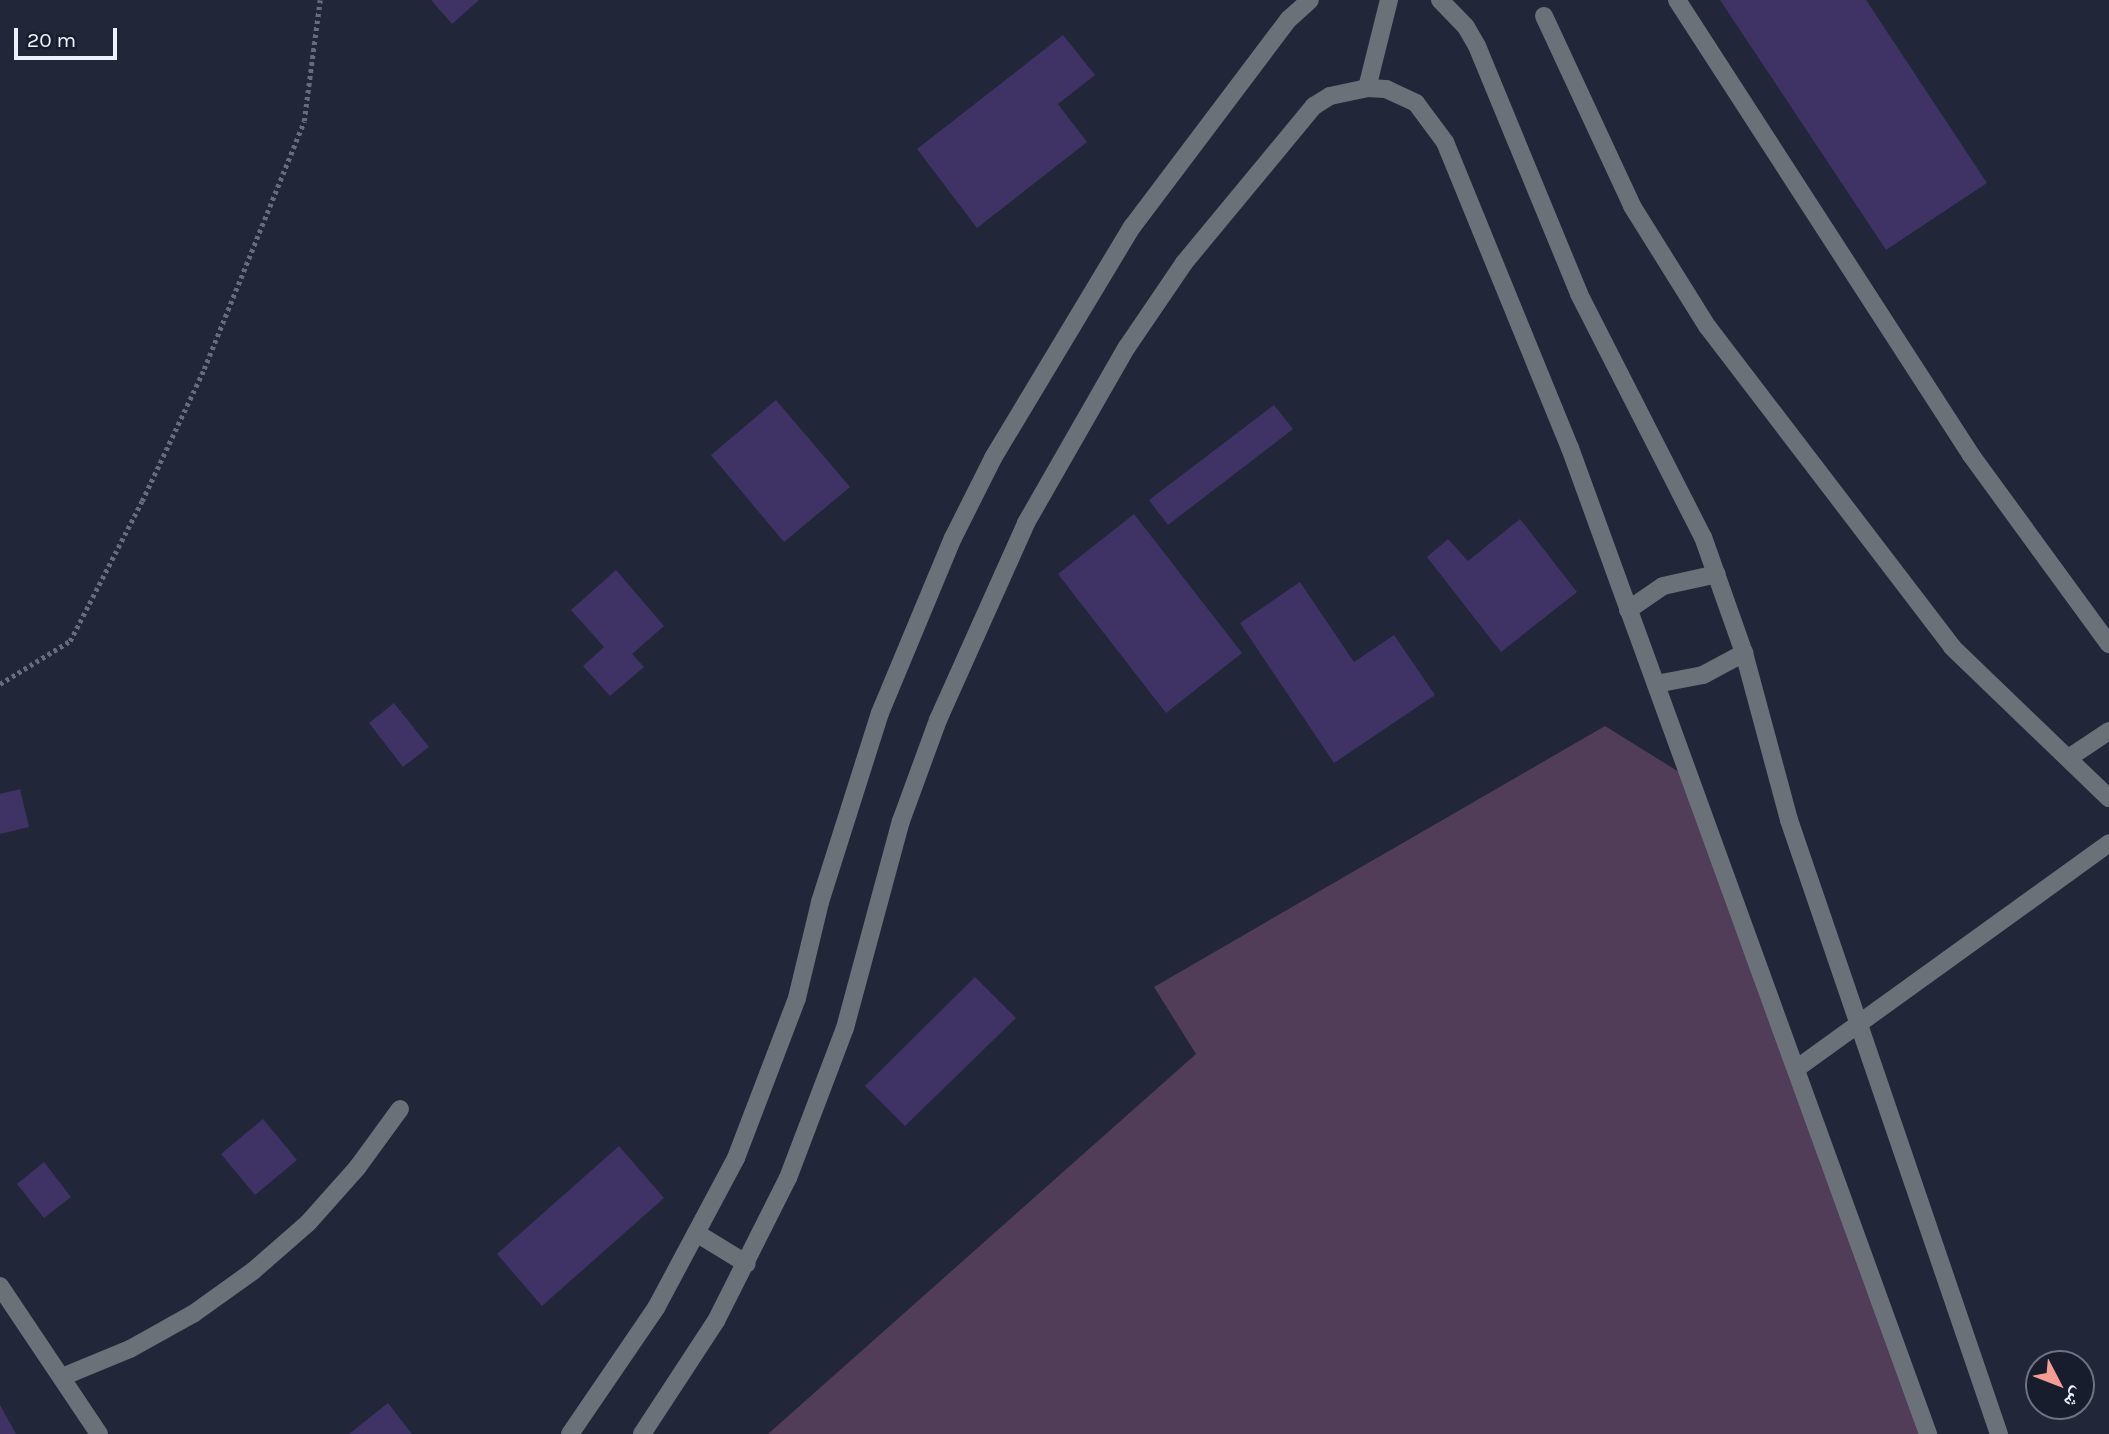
<!DOCTYPE html>
<html>
<head>
<meta charset="utf-8">
<style>
	body { margin:0 }
	#map { position:relative; width:2109px; height:1434px; overflow:hidden; background:#212738; font-family:Karla,"Noto Naskh Arabic",sans-serif }
	div>[style] { position:absolute }
	[style*='--x'] { left:calc(var(--x)*1px); top:calc(var(--y)*1px); width:calc(var(--w)*1px); rotate:calc(var(--a)*1deg) }
	.green>* { inset:0; background:#513d58 }
	.building>* { inset:0; background:#3f3265 }
	.path>* { height:4.5px; margin-top:-2.25px; transform-origin:0; background:repeating-linear-gradient(90deg,#676c7b 0 3.5px,transparent 0 7px) }
	.street>* { height:18px; margin:-9px; padding:0 9px; transform-origin:9px; border-radius:9px; background:#6a7179 }
	span { translate:-50% -50%; white-space:nowrap; text-align:center; line-height:1.15; -webkit-text-stroke:7px #181d2e; paint-order:stroke }
	.north { position:absolute; left:2025px; top:1350px; width:70px; height:70px; box-sizing:border-box; background:#181d2e; border:2px solid #6e7281; border-radius:50%; rotate:132deg; font-size:19px; font-weight:700; line-height:28px; text-align:center; color:#eef2fe }
	.north::after { content:''; display:block; margin:auto; width:24px; height:32px; background:#f59c94; clip-path:polygon(50% 0,100% 100%,50% 72%,0 100%) }
	.scale { position:absolute; left:14px; top:28px; width:103px; height:32px; box-sizing:border-box; border:4px solid #eef2fe; border-top:0; padding-left:9px; font-size:21px; line-height:24px; white-space:nowrap; color:#eef2fe; -webkit-text-stroke:5px #181d2e; paint-order:stroke }
</style>
</head>
<body>
<div id="map">
	<div class="green">
		<div style="clip-path:polygon(1605px 726px,1679px 772px,1937px 1434px,768px 1434px,1196px 1054px,1154px 987px)"></div>
	</div>
	<div class="building">
		<div style="clip-path:polygon(431px 0,479px 0,452px 24px)"></div>
		<div style="clip-path:polygon(1720px 0,1866px 0,1987px 183px,1886px 250px)"></div>
		<div style="clip-path:polygon(1063px 35px,1095px 75px,1058px 104px,1087px 142px,977px 228px,917px 149px)"></div>
		<div style="clip-path:polygon(776px 400px,850px 487px,784px 542px,711px 455px)"></div>
		<div style="clip-path:polygon(1274px 405px,1293px 429px,1168px 525px,1149px 500px)"></div>
		<div style="clip-path:polygon(1134px 514px,1242px 653px,1166px 713px,1058px 574px)"></div>
		<div style="clip-path:polygon(1520px 519px,1577px 592px,1501px 652px,1427px 557px,1448px 539px,1468px 561px)"></div>
		<div style="clip-path:polygon(616px 570px,664px 626px,632px 654px,644px 667px,610px 696px,583px 666px,604px 647px,571px 610px)"></div>
		<div style="clip-path:polygon(1300px 582px,1354px 662px,1394px 635px,1435px 695px,1334px 763px,1240px 623px)"></div>
		<div style="clip-path:polygon(394px 703px,429px 747px,403px 767px,369px 723px)"></div>
		<div style="clip-path:polygon(20px 789px,29px 827px,0 834px,0 794px)"></div>
		<div style="clip-path:polygon(975px 977px,1016px 1018px,905px 1126px,865px 1086px)"></div>
		<div style="clip-path:polygon(263px 1119px,297px 1160px,255px 1195px,221px 1154px)"></div>
		<div style="clip-path:polygon(619px 1146px,664px 1198px,542px 1306px,497px 1254px)"></div>
		<div style="clip-path:polygon(44px 1162px,71px 1197px,44px 1218px,17px 1184px)"></div>
		<div style="clip-path:polygon(388px 1403px,412px 1434px,349px 1434px)"></div>
		<div style="clip-path:polygon(0 1405px,16px 1434px,0 1434px)"></div>
	</div>
	<div class="path">
		<div style="--x:0;--y:684;--w:82;--a:-31.6"></div>
		<div style="--x:70;--y:641;--w:157;--a:-62.8"></div>
		<div style="--x:142;--y:501;--w:146;--a:-64.8"></div>
		<div style="--x:204;--y:369;--w:267;--a:-68"></div>
		<div style="--x:304;--y:121;--w:122;--a:-82.5"></div>
	</div>
	<div class="street">
		<div style="--x:1440;--y:0;--w:37;--a:46"></div>
		<div style="--x:1466;--y:27;--w:22;--a:60"></div>
		<div style="--x:1477;--y:46;--w:268;--a:67.6"></div>
		<div style="--x:1579;--y:294;--w:273;--a:63"></div>
		<div style="--x:1703;--y:537;--w:123;--a:70.5"></div>
		<div style="--x:1744;--y:653;--w:173;--a:74.9"></div>
		<div style="--x:1789;--y:820;--w:649;--a:71.12"></div>
		<div style="--x:1677;--y:0;--w:542;--a:57.13"></div>
		<div style="--x:1971;--y:455;--w:234;--a:53.9"></div>
		<div style="--x:1544;--y:16;--w:209;--a:65.1"></div>
		<div style="--x:1632;--y:206;--w:142;--a:58"></div>
		<div style="--x:1707;--y:326;--w:404;--a:52.6"></div>
		<div style="--x:1952;--y:647;--w:218;--a:43.9"></div>
		<div style="--x:1367;--y:88;--w:91;--a:-76"></div>
		<div style="--x:1628;--y:610;--w:42;--a:-34.4"></div>
		<div style="--x:1663;--y:586;--w:55;--a:-12.5"></div>
		<div style="--x:1656;--y:684;--w:48;--a:-10.8"></div>
		<div style="--x:1703;--y:675;--w:47;--a:-28.2"></div>
		<div style="--x:2070;--y:757;--w:47;--a:-33.7"></div>
		<div style="--x:1796;--y:1069;--w:386;--a:-35.8"></div>
		<div style="--x:698;--y:1234;--w:57;--a:31.5"></div>
		<div style="--x:0;--y:1286;--w:178;--a:56.2"></div>
		<div style="--x:62;--y:1377;--w:74;--a:-22.4"></div>
		<div style="--x:130;--y:1349;--w:72;--a:-29.1"></div>
		<div style="--x:193;--y:1314;--w:74;--a:-35.6"></div>
		<div style="--x:253;--y:1271;--w:73;--a:-41.1"></div>
		<div style="--x:308;--y:1223;--w:74;--a:-48.3"></div>
		<div style="--x:357;--y:1168;--w:73;--a:-53.9"></div>
		<div style="--x:570;--y:1434;--w:153;--a:-55.7"></div>
		<div style="--x:656;--y:1308;--w:170;--a:-61.9"></div>
		<div style="--x:736;--y:1158;--w:171;--a:-69.1"></div>
		<div style="--x:797;--y:998;--w:99;--a:-76.5"></div>
		<div style="--x:820;--y:902;--w:198;--a:-72.4"></div>
		<div style="--x:880;--y:713;--w:190;--a:-67.4"></div>
		<div style="--x:953;--y:538;--w:89;--a:-63.4"></div>
		<div style="--x:993;--y:458;--w:270;--a:-59"></div>
		<div style="--x:1132;--y:227;--w:261;--a:-53"></div>
		<div style="--x:1289;--y:19;--w:28;--a:-42"></div>
		<div style="--x:642;--y:1434;--w:135;--a:-56.8"></div>
		<div style="--x:716;--y:1321;--w:160;--a:-63.3"></div>
		<div style="--x:788;--y:1178;--w:160;--a:-69.2"></div>
		<div style="--x:845;--y:1028;--w:214;--a:-74.9"></div>
		<div style="--x:901;--y:821;--w:108;--a:-69.9"></div>
		<div style="--x:938;--y:720;--w:216;--a:-65.9"></div>
		<div style="--x:1026;--y:523;--w:203;--a:-60.2"></div>
		<div style="--x:1127;--y:347;--w:102;--a:-55.8"></div>
		<div style="--x:1184;--y:263;--w:204;--a:-50.4"></div>
		<div style="--x:1314;--y:106;--w:19;--a:-32"></div>
		<div style="--x:1330;--y:96;--w:38;--a:-12"></div>
		<div style="--x:1367;--y:88;--w:19;--a:3"></div>
		<div style="--x:1386;--y:89;--w:33;--a:25"></div>
		<div style="--x:1416;--y:103;--w:49;--a:53.4"></div>
		<div style="--x:1445;--y:142;--w:331;--a:67.8"></div>
		<div style="--x:1570;--y:448;--w:1049;--a:70.04"></div>
	</div>
	<div class="north">ش</div>
	<div class="scale">20 m</div>
</div>
</body>
</html>
